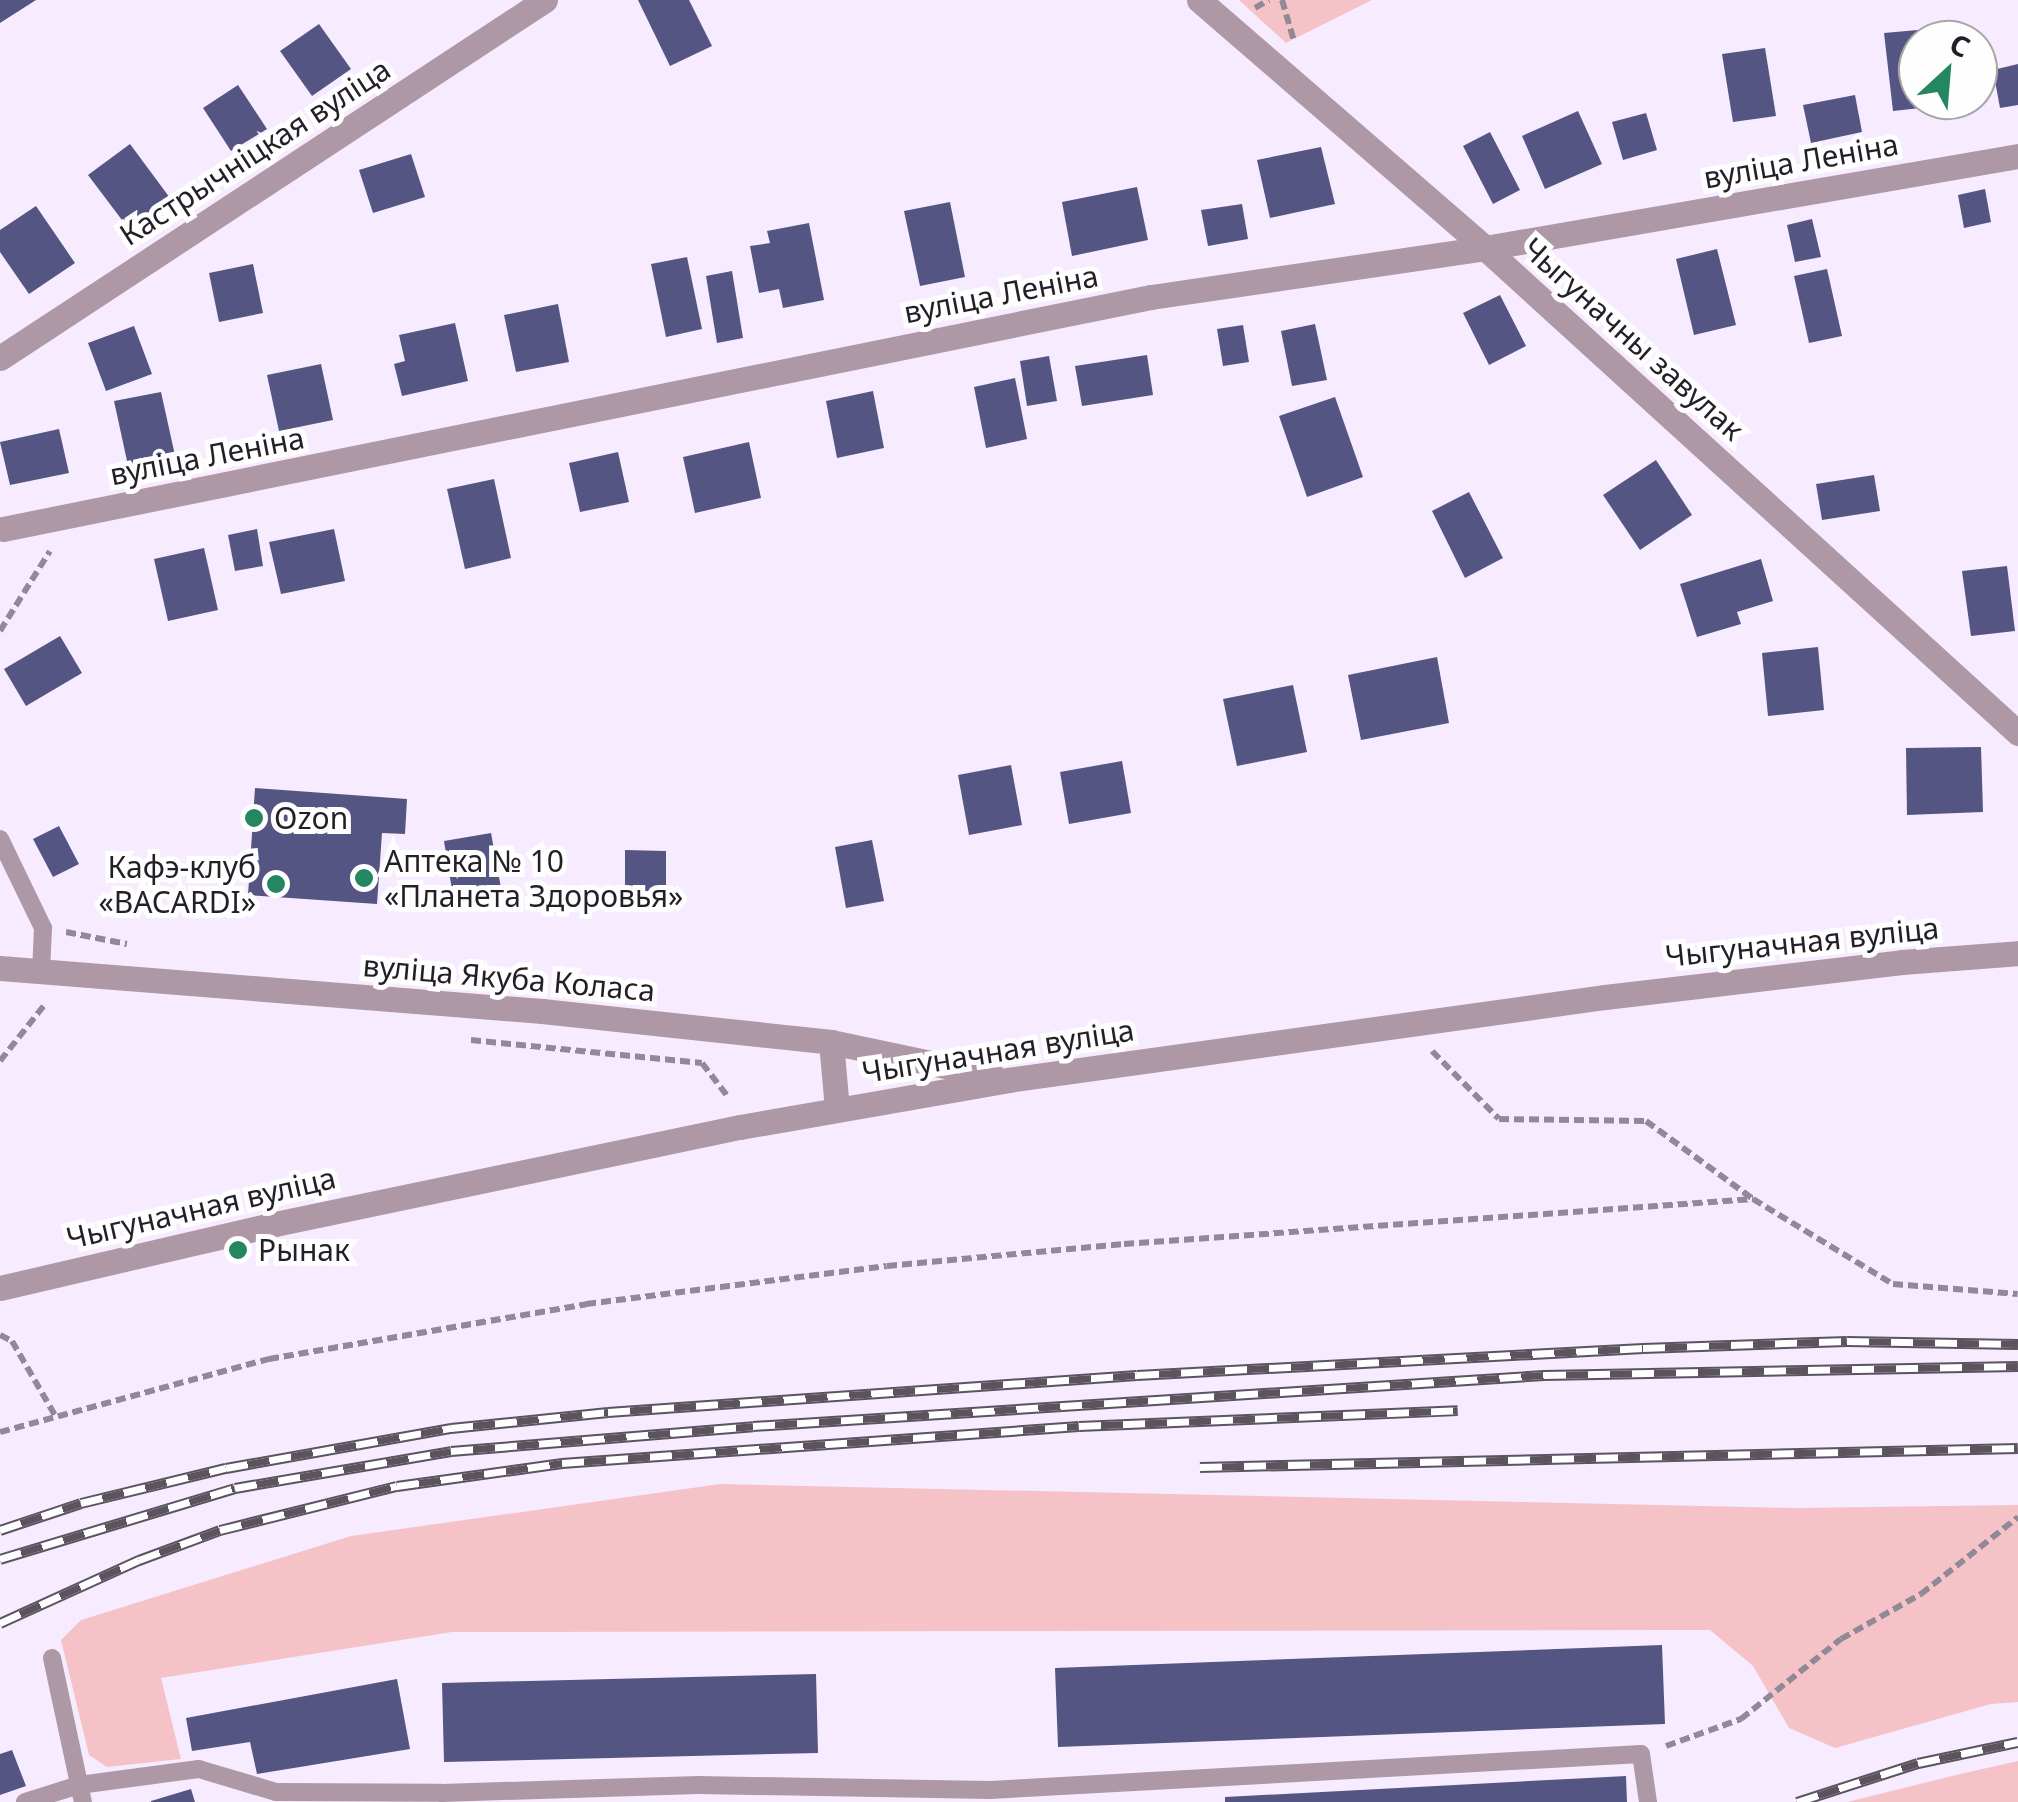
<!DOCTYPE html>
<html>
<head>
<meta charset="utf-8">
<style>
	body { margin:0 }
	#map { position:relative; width:2018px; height:1802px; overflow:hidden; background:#f7ecff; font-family:"Noto Sans",sans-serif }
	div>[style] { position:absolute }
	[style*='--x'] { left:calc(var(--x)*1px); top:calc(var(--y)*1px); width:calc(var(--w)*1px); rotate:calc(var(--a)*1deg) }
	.green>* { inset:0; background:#f5c3c7 }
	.building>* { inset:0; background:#545582 }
	.path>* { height:6px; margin-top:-3px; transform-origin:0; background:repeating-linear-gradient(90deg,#918996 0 10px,transparent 0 15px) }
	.service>* { height:18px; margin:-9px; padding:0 9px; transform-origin:9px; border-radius:9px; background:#af98a5 }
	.minor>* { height:25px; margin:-12.5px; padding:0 12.5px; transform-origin:12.5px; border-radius:12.5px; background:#af98a5 }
	.tertiary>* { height:25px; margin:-12.5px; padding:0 12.5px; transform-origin:12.5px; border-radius:12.5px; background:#af98a5 }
	.rail>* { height:11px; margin-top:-5.5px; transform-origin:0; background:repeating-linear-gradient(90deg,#fefefe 0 22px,#5b545f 0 44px); box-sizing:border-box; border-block:2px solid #5b545f }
	.dots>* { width:28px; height:28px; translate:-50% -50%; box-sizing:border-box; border:5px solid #fefefe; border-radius:50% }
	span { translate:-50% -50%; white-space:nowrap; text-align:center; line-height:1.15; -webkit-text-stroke:10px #fefefe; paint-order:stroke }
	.street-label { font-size:30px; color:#241f27 }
	.poi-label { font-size:30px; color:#241f27 }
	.left { translate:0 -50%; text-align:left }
	.right { translate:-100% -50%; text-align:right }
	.north { position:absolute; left:1898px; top:20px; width:100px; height:100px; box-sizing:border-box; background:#fefefe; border:2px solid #a7a5a8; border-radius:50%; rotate:26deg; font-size:28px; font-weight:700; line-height:40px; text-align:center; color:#241f27 }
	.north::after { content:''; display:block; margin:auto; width:35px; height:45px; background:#258761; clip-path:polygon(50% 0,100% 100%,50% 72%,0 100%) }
</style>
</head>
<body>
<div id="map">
	<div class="green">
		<div style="clip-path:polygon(1239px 0,1372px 0,1286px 43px)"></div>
		<div style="clip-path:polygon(720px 1484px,1796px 1508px,2018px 1505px,2018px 1702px,1991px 1704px,1835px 1748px,1789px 1728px,1753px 1666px,1710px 1630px,452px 1632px,161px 1678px,181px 1759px,107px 1767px,89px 1755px,61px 1640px,81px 1620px,351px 1536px)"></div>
		<div style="clip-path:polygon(2018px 1761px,2018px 1802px,1847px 1802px,1956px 1775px)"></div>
	</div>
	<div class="building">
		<div style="clip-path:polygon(0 0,36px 0,0 23px)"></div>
		<div style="clip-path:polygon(638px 0,689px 0,712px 46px,670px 66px)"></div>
		<div style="clip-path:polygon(319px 24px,351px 69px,312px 96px,280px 51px)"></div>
		<div style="clip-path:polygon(1940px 28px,1941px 40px,1918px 40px,1918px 100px,1948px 100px,1948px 105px,1893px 111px,1884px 33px)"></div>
		<div style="clip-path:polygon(1765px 48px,1776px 116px,1733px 122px,1722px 54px)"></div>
		<div style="clip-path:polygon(2018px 64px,2018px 105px,2000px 108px,1993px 70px)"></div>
		<div style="clip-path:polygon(238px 85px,267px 129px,231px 151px,203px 108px)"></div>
		<div style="clip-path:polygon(1855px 95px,1862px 132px,1811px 143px,1803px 105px)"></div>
		<div style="clip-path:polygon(1578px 111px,1602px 164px,1545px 189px,1522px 136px)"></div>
		<div style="clip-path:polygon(1646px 113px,1657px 150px,1623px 160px,1612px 122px)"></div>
		<div style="clip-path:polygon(1490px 132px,1520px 190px,1493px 204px,1463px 146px)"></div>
		<div style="clip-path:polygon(130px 144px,170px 198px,128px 228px,88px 175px)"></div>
		<div style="clip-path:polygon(1321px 147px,1335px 204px,1270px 218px,1257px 160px)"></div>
		<div style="clip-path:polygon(411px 154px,425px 197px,373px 213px,359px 170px)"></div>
		<div style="clip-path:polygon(1137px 187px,1148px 240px,1072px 256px,1062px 202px)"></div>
		<div style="clip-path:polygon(1985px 189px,1991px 222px,1964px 228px,1958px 195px)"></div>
		<div style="clip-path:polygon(950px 202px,965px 277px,920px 286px,904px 211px)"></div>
		<div style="clip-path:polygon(1242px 204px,1248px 239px,1208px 246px,1201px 210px)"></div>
		<div style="clip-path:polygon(36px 206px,75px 263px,29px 294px,0 252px,0 230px)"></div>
		<div style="clip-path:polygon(1812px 219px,1821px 257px,1795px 262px,1787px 225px)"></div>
		<div style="clip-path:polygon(809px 223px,824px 300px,783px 308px,779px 289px,759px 293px,750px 246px,770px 243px,767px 231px)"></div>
		<div style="clip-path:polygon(1717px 249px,1736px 325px,1694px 335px,1676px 259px)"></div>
		<div style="clip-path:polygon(687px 257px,702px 329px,666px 337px,651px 264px)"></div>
		<div style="clip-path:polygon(253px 264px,263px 313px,219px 322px,209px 273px)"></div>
		<div style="clip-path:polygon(1827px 269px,1842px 336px,1809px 343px,1794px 276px)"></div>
		<div style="clip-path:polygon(732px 271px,743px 338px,717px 343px,706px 276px)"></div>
		<div style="clip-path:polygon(1500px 295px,1526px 346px,1489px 365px,1463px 313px)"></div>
		<div style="clip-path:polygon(558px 304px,569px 362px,516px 372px,504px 315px)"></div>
		<div style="clip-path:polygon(455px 323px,468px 381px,402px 396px,394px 364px,405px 361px,399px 335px)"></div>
		<div style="clip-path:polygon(1315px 324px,1327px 380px,1292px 386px,1281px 331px)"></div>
		<div style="clip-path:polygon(1243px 325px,1249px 362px,1223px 366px,1217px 329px)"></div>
		<div style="clip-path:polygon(134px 326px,152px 374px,106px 391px,88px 343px)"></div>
		<div style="clip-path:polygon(1147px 355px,1153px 395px,1082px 406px,1075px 366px)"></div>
		<div style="clip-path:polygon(1049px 356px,1057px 401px,1027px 406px,1020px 361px)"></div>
		<div style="clip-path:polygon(321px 364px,333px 420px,279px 431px,267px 375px)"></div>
		<div style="clip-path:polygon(1015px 378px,1027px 439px,986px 448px,974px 387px)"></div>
		<div style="clip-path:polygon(873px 391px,884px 448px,837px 458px,826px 401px)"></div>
		<div style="clip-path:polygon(161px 392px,176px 460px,129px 470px,114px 401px)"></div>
		<div style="clip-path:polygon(1335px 397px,1363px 477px,1307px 497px,1279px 416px)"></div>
		<div style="clip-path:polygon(59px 429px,69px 473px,10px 485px,0 442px)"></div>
		<div style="clip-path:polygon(749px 442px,761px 498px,695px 513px,683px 457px)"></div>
		<div style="clip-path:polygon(618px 452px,629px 502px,580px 512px,569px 463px)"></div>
		<div style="clip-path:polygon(1656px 460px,1692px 515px,1640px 550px,1603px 495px)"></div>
		<div style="clip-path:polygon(1874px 475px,1880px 511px,1822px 520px,1816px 484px)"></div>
		<div style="clip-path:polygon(494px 479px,511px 558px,465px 569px,447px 489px)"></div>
		<div style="clip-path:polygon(1469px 492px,1503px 558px,1465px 578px,1432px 511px)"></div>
		<div style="clip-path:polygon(257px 529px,263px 566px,235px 571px,228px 535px)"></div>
		<div style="clip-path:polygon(334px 529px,345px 581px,281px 594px,269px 542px)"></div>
		<div style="clip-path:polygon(204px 548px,218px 610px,168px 621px,154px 559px)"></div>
		<div style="clip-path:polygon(1761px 559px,1773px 601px,1737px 612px,1741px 624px,1697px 637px,1680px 584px)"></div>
		<div style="clip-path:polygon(2007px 566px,2015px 631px,1971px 636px,1962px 571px)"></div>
		<div style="clip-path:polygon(60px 636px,82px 673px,26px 706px,4px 669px)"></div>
		<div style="clip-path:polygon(1818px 647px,1824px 710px,1768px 716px,1762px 653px)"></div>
		<div style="clip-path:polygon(1437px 657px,1449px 723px,1361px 740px,1348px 675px)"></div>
		<div style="clip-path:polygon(1293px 685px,1307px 752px,1237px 766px,1223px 699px)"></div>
		<div style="clip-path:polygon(1981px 747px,1983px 812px,1907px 815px,1906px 748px)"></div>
		<div style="clip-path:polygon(1122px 761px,1131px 813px,1069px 824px,1060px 772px)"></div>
		<div style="clip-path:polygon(1011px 765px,1022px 825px,969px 835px,958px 775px)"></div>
		<div style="clip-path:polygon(255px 788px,407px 799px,405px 834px,382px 833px,377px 904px,248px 895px)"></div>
		<div style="clip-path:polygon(59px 826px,79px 864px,53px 877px,33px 839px)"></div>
		<div style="clip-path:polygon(491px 833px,501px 888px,453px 896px,444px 841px)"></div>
		<div style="clip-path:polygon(872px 840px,884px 901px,846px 908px,835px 847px)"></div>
		<div style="clip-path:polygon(625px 850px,666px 851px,666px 891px,625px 891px)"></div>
		<div style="clip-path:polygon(1662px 1645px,1665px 1724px,1058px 1747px,1055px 1668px)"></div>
		<div style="clip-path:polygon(816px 1674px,818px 1753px,444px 1762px,442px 1683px)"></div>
		<div style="clip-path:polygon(397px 1679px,410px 1749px,257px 1774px,250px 1742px,192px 1751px,186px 1718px)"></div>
		<div style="clip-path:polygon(12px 1750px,26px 1786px,0 1795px,0 1754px)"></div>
		<div style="clip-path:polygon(1626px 1776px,1627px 1802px,1225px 1802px,1225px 1797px)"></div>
		<div style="clip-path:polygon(191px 1789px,195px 1802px,151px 1802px,151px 1801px)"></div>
	</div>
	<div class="path">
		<div style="--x:1282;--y:0;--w:43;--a:73.7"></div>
		<div style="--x:1255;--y:8;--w:16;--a:-30"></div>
		<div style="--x:0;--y:631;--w:94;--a:-58"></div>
		<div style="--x:66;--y:932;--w:62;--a:11.1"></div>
		<div style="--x:471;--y:1040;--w:232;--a:5.7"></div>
		<div style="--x:702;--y:1063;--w:44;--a:52.4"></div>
		<div style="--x:1432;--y:1051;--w:95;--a:45.4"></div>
		<div style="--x:1499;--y:1119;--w:147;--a:0.8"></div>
		<div style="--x:1646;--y:1121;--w:132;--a:36.1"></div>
		<div style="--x:1753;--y:1199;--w:164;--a:31.3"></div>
		<div style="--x:1893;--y:1284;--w:125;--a:4.6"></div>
		<div style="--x:0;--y:1061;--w:74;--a:-51.6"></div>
		<div style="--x:0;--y:1335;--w:13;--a:27"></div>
		<div style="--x:12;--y:1341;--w:88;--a:59.9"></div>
		<div style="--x:0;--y:1432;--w:279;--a:-15.2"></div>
		<div style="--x:269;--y:1359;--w:322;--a:-9.8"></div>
		<div style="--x:586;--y:1304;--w:303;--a:-7.2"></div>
		<div style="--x:887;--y:1266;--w:238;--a:-5.3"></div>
		<div style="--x:1124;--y:1244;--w:631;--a:-4.09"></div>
		<div style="--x:1666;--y:1746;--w:80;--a:-19.8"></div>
		<div style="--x:1741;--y:1719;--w:128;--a:-38.7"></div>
		<div style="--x:1841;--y:1639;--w:92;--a:-29.4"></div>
		<div style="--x:1921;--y:1594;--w:124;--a:-38.4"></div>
	</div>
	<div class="service">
		<div style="--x:0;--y:839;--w:99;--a:64.2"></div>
		<div style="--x:43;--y:928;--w:44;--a:92.6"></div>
		<div style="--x:52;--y:1658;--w:147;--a:77.9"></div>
		<div style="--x:25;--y:1802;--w:57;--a:-17.5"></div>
		<div style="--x:79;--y:1785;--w:121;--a:-7.6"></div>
		<div style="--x:199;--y:1769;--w:80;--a:16.6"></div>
		<div style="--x:276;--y:1792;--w:165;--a:0.3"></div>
		<div style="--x:441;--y:1793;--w:258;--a:-1.8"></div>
		<div style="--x:699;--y:1785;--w:291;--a:1"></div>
		<div style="--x:990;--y:1790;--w:652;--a:-3.17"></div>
		<div style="--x:1641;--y:1754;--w:49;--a:81.7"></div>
	</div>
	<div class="minor">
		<div style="--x:1199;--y:0;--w:379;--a:40.9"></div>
		<div style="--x:1485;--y:248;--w:721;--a:42.3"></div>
		<div style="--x:0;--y:358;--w:652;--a:-33.3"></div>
		<div style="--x:3;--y:529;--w:1171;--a:-11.43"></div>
		<div style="--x:1151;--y:297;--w:338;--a:-8.3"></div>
		<div style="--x:1485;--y:248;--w:541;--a:-9.79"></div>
	</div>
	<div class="tertiary">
		<div style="--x:0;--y:968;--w:544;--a:4.54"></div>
		<div style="--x:542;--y:1011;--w:291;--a:6.1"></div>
		<div style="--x:831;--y:1042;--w:166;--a:11.9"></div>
		<div style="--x:831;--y:1042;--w:67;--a:84.9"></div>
		<div style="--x:0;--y:1288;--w:282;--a:-13.1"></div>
		<div style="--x:275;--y:1224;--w:475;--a:-11.8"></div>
		<div style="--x:740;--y:1127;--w:272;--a:-9.9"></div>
		<div style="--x:1008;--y:1080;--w:603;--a:-7.92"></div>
		<div style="--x:1605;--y:997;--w:299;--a:-6.7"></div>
		<div style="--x:1902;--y:962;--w:116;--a:-4.4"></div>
	</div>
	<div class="rail">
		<div style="--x:1200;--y:1467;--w:818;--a:-1.33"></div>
		<div style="--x:0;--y:1530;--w:85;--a:-18.4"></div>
		<div style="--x:81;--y:1503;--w:149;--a:-13.6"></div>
		<div style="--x:226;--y:1468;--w:229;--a:-10.1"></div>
		<div style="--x:451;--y:1428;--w:158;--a:-5.8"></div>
		<div style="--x:608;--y:1412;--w:530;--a:-4"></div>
		<div style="--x:1137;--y:1375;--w:507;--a:-3.05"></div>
		<div style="--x:1643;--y:1348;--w:204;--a:-2"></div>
		<div style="--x:1847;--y:1341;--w:171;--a:1"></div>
		<div style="--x:0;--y:1559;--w:245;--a:-16.8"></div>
		<div style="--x:235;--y:1488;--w:219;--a:-9.7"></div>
		<div style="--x:451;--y:1451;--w:303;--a:-4.7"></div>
		<div style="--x:753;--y:1426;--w:793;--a:-3.69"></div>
		<div style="--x:1544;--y:1375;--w:474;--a:-1.1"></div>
		<div style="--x:0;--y:1623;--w:153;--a:-24.4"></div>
		<div style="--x:139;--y:1560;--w:86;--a:-20.3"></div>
		<div style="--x:220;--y:1530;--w:182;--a:-14"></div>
		<div style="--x:397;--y:1486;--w:167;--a:-7.9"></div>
		<div style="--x:562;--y:1463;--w:518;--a:-4.09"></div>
		<div style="--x:1079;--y:1426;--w:379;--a:-2.4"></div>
		<div style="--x:1797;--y:1802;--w:127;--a:-17.9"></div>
		<div style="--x:1918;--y:1763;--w:102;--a:-11.9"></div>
	</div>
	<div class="dots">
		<div style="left:254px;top:818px;background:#258761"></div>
		<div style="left:364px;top:878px;background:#258761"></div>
		<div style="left:276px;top:884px;background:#258761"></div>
		<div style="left:238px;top:1250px;background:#258761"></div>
	</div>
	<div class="street-label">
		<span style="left:255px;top:152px;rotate:-33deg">Кастрычніцкая вуліца</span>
		<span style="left:1801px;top:161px;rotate:-10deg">вуліца Леніна</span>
		<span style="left:1001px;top:294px;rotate:-11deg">вуліца Леніна</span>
		<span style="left:1633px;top:339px;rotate:42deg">Чыгуначны завулак</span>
		<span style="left:207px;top:456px;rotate:-11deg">вуліца Леніна</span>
		<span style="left:1802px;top:942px;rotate:-6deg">Чыгуначная вуліца</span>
		<span style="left:509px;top:978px;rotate:5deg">вуліца Якуба Коласа</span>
		<span style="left:998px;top:1051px;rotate:-9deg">Чыгуначная вуліца</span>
		<span style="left:201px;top:1208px;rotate:-13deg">Чыгуначная вуліца</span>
	</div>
	<div class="poi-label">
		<span class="left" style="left:274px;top:818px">Ozon</span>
		<span class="left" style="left:384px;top:878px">Аптека № 10<br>«Планета Здоровья»</span>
		<span class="right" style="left:256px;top:884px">Кафэ-клуб<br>«BACARDI»</span>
		<span class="left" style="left:258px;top:1250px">Рынак</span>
	</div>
	<div class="north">С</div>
</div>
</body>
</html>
